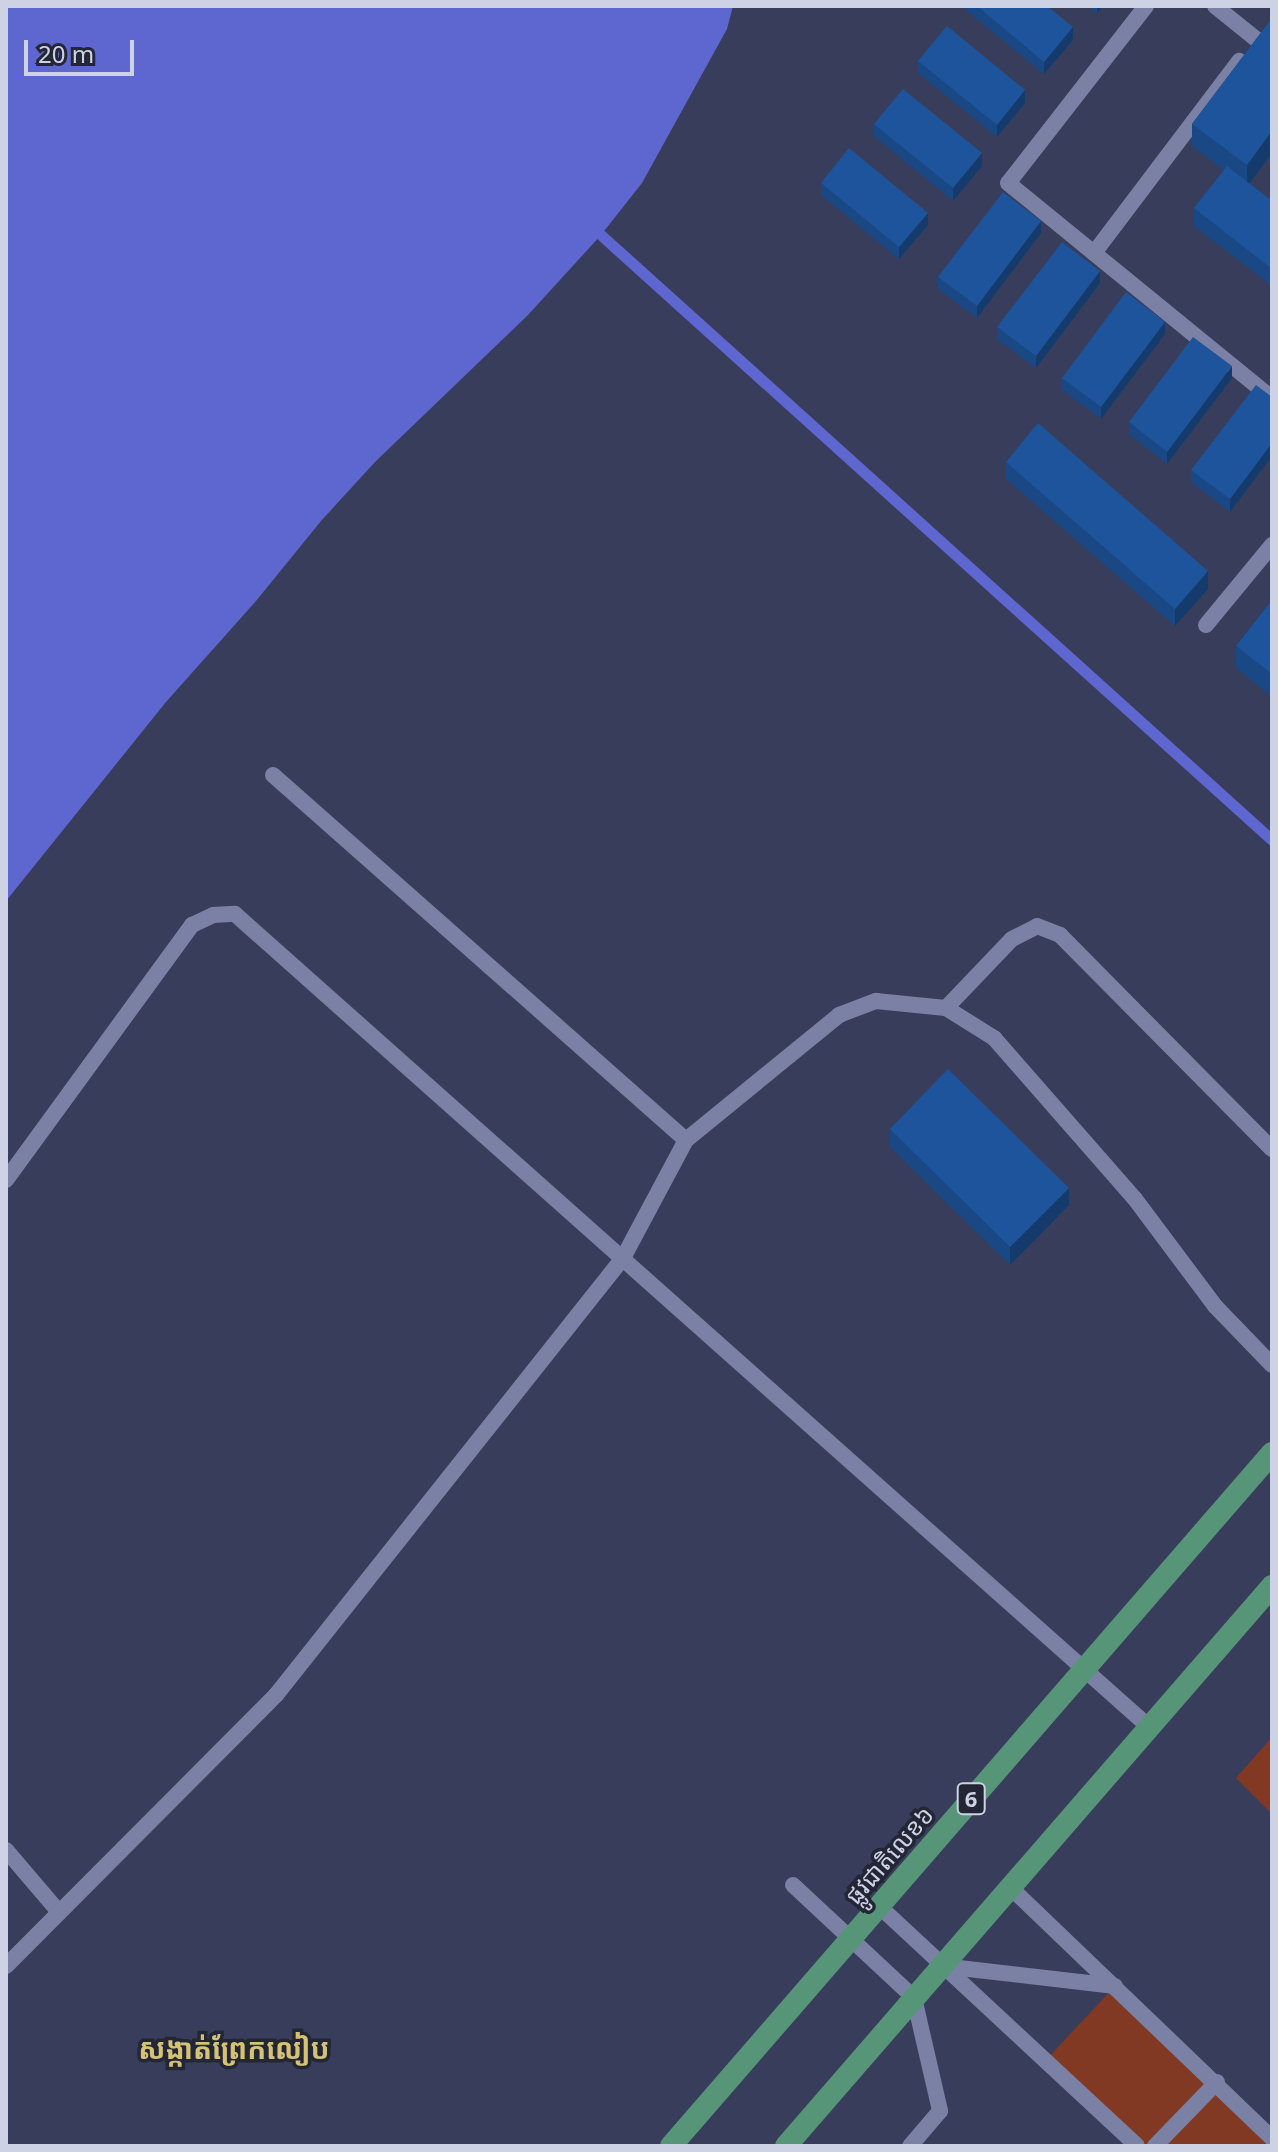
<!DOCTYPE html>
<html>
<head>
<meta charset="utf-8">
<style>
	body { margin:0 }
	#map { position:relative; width:1278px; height:2152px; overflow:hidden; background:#393d5c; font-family:"Noto Sans","Noto Sans Khmer",sans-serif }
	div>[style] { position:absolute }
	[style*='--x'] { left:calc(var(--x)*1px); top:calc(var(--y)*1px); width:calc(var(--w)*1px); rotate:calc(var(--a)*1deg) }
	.green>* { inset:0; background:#813924 }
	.water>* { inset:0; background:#5e66d0 }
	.stream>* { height:11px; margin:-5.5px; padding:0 5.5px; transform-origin:5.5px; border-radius:5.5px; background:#5e66d0 }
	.service>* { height:16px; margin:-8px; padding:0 8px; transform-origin:8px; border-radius:8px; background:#7b81a4 }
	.minor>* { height:16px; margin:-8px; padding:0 8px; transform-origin:8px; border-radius:8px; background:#7b81a4 }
	.tertiary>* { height:16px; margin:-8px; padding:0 8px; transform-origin:8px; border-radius:8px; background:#7b81a4 }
	.trunk>* { height:22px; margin:-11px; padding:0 11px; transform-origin:11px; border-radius:11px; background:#579579 }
	.wall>* { inset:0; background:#194885 }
	.shaded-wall>* { inset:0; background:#143b6c }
	.building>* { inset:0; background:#1d549b }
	span { translate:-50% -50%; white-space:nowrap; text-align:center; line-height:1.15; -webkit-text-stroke:7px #232634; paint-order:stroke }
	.shield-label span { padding:2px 6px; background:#232634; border:2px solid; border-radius:6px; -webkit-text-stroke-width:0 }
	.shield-label { font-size:22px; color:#ced2e5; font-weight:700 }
	.street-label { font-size:24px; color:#ced2e5 }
	.quarter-label { font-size:28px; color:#d5c275; font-weight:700 }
	.frame { position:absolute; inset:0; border:8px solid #ced2e5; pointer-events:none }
	.scale { position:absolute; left:24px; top:40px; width:110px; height:36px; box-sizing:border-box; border:4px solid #ced2e5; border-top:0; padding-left:10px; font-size:24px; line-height:28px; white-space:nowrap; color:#ced2e5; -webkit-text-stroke:6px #232634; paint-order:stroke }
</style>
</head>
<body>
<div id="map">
	<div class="green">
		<div style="clip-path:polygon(1272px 1737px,1272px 1814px,1236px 1778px)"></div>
		<div style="clip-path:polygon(1115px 1986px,1272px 2138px,1272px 2146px,1137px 2146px,1045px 2061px)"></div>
	</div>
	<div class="water">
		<div style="clip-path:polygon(6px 6px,733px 6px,727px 29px,642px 183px,601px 235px,528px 315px,375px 462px,321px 521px,256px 601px,166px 702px,6px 901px)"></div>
	</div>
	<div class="stream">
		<div style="--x:601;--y:235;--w:903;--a:42.04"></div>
	</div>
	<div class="service">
		<div style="--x:1146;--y:6;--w:224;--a:127.9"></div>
		<div style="--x:1008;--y:183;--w:340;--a:39.2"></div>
		<div style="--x:1215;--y:6;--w:53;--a:38.8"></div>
		<div style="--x:1094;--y:253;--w:241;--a:-52.9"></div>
		<div style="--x:1206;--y:625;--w:104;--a:-50.5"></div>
		<div style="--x:273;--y:775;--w:551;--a:41.47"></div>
		<div style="--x:946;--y:1008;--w:95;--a:-46.3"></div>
		<div style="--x:1012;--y:939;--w:28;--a:-27"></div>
		<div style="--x:1037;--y:926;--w:25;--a:21"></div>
		<div style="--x:1060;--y:935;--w:301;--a:45.3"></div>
		<div style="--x:623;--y:1258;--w:134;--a:-61.9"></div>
		<div style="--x:686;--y:1140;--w:198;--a:-39.2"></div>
		<div style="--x:839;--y:1015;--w:40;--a:-21"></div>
		<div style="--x:876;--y:1001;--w:70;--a:5.7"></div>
		<div style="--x:946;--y:1008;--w:57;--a:32"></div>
		<div style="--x:994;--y:1038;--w:214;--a:48.8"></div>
		<div style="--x:1135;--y:1199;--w:134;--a:53.2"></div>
		<div style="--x:1215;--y:1306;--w:82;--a:46"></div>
		<div style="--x:793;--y:1885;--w:166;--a:43"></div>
		<div style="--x:914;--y:1998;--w:116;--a:77"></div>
		<div style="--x:940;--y:2111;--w:46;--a:130.6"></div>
	</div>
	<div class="minor">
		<div style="--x:6;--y:1180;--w:316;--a:-53.9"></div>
		<div style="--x:192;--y:925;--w:23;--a:-25"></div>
		<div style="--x:213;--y:915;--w:22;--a:-3"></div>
		<div style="--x:235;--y:914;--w:1223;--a:41.65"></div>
		<div style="--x:6;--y:1850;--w:82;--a:49.5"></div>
		<div style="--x:6;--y:1966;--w:383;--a:-45.1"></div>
		<div style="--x:276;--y:1695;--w:558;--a:-51.55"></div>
	</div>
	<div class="tertiary">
		<div style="--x:1010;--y:1887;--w:363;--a:43.8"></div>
		<div style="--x:879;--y:1906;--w:352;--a:42.9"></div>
		<div style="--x:942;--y:1966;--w:174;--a:6.6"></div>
		<div style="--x:1155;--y:2146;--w:89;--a:-45.9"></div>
	</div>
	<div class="trunk">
		<div style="--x:671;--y:2146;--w:917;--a:-49.07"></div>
		<div style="--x:786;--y:2146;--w:741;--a:-49.05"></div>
	</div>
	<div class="wall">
		<div style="clip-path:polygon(966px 6px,1047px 6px,1073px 40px,1044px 74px,966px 10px)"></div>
		<div style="clip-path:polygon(1088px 6px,1103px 6px,1097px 13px)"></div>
		<div style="clip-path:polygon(1272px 18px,1250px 183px,1272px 201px,1272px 286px,1194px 226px,1194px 208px,1224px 170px,1192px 146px,1192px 124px)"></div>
		<div style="clip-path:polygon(918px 61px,1025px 103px,997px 137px,918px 73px)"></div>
		<div style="clip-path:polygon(874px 124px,982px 166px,953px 201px,874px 136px)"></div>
		<div style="clip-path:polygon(821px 183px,928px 225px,899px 259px,821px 195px)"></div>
		<div style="clip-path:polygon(1041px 233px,977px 318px,938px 289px,938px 277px)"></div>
		<div style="clip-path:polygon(1100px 283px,1036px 368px,997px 339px,997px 327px)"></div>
		<div style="clip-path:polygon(1165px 334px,1101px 419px,1062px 390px,1062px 378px)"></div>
		<div style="clip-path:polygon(1232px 378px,1167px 464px,1129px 434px,1129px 422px)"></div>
		<div style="clip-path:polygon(1272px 397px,1272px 456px,1230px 512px,1191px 482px,1191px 470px)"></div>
		<div style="clip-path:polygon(1006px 462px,1208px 589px,1175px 626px,1006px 479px)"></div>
		<div style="clip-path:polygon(1272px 600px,1272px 697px,1236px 668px,1236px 646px)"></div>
		<div style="clip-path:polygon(890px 1129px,1069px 1205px,1010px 1265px,890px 1147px)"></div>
	</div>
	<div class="shaded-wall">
		<div style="clip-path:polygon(1097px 6px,1103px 6px,1097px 13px)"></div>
		<div style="clip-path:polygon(1073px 27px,1073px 40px,1044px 74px,1044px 62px)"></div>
		<div style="clip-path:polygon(1025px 90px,1025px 103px,997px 137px,997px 125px)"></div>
		<div style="clip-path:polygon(1272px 131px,1272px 153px,1247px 187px,1247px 165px)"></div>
		<div style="clip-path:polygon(982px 153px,982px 166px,953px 201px,953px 188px)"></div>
		<div style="clip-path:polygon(928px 213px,928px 225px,899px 259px,899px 247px)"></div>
		<div style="clip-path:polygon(1041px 221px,1041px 233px,977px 318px,977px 306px)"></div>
		<div style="clip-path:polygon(1100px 271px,1100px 283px,1036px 368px,1036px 356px)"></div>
		<div style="clip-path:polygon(1165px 322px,1165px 334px,1101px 419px,1101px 407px)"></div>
		<div style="clip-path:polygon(1232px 366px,1232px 378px,1167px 464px,1167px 452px)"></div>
		<div style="clip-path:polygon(1272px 443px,1272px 456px,1230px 512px,1230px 499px)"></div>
		<div style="clip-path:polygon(1208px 571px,1208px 589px,1175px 626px,1175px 609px)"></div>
		<div style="clip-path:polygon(1069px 1188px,1069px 1205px,1010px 1265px,1010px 1247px)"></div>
	</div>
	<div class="building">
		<div style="clip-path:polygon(977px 6px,1047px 6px,1073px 27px,1044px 62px)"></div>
		<div style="clip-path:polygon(1272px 18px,1272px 131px,1247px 165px,1192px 124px)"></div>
		<div style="clip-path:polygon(947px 26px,1025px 90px,997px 125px,918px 61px)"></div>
		<div style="clip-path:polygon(903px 89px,982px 153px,953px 188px,874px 124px)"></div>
		<div style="clip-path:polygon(849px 148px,928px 213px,899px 247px,821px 183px)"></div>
		<div style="clip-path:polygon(1227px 166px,1272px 201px,1272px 269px,1194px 208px)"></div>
		<div style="clip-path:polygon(1003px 192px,1041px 221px,977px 306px,938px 277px)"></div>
		<div style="clip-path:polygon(1062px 242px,1100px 271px,1036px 356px,997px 327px)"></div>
		<div style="clip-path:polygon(1126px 292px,1165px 322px,1101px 407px,1062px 378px)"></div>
		<div style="clip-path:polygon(1193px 337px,1232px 366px,1167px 452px,1129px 422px)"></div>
		<div style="clip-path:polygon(1256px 385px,1272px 397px,1272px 443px,1230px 499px,1191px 470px)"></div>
		<div style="clip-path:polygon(1038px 423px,1208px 571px,1175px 609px,1006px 462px)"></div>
		<div style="clip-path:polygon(1272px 600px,1272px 674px,1236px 646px)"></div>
		<div style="clip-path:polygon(948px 1069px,1069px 1188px,1010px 1247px,890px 1129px)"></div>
	</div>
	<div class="shield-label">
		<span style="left:971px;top:1799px">6</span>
	</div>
	<div class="street-label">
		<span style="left:889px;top:1855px;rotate:-49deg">ផ្លូវជាតិលេខ៦</span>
	</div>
	<div class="quarter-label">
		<span style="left:234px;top:2048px">សង្កាត់ព្រែកលៀប</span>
	</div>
	<div class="frame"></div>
	<div class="scale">20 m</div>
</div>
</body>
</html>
